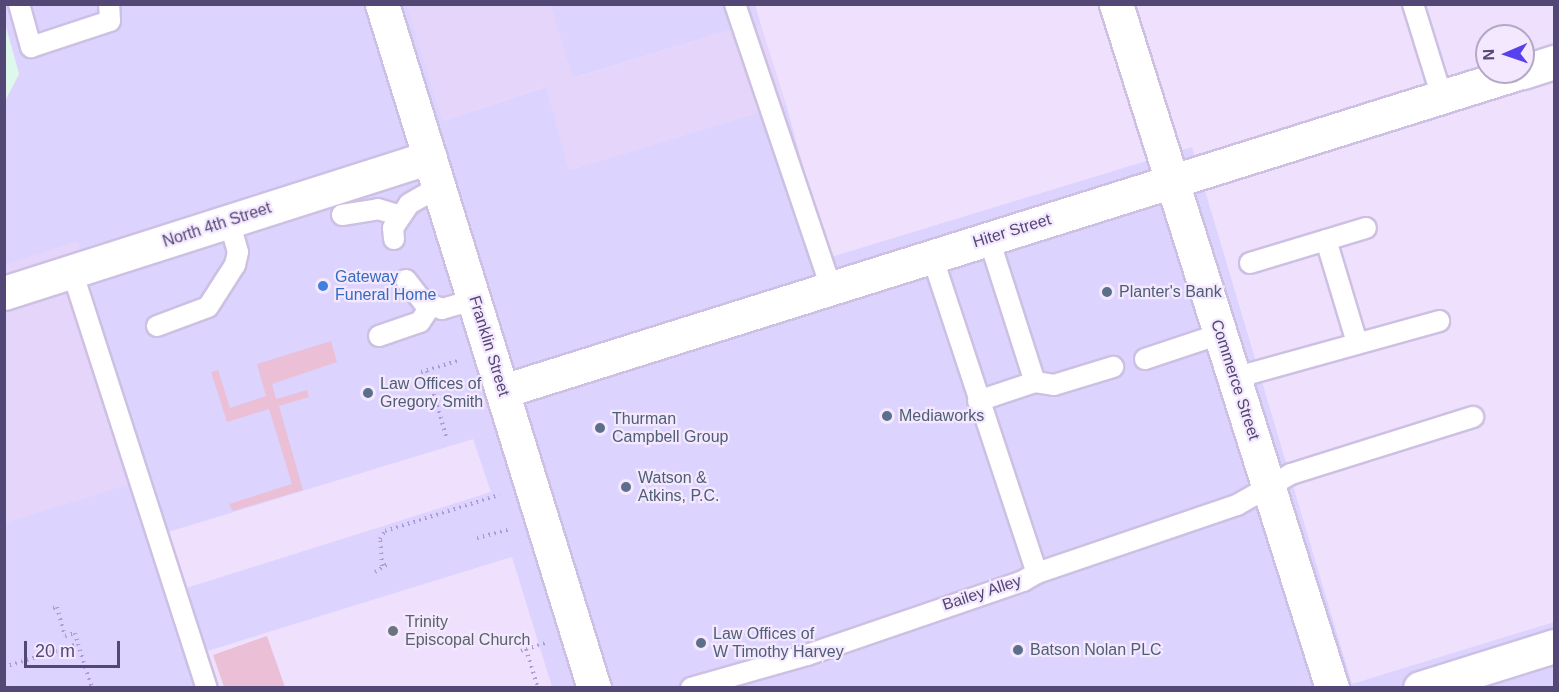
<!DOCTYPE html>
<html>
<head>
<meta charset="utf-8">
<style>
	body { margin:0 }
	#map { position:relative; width:1559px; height:692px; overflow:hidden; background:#efe1fd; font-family:Arial,sans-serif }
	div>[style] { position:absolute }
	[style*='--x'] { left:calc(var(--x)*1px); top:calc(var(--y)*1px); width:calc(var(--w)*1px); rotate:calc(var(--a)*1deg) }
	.residential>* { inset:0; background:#e6d5fa }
	.commercial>* { inset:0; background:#dcd4fe }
	.education>* { inset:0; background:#def9ec }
	.green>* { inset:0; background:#ebbfd5 }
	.path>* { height:4px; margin-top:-2px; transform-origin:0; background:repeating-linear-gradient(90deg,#ad9bd8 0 1.5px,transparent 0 6px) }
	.roads { filter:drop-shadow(2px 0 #cdc0e3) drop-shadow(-2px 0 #cdc0e3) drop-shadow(0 2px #cdc0e3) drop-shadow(0 -2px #cdc0e3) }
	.service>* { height:20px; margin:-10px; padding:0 10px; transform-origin:10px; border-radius:10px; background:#fff }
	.minor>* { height:33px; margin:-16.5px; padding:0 16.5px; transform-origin:16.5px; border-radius:16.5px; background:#fff }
	.tertiary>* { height:33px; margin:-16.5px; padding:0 16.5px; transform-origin:16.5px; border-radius:16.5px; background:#fff }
	.secondary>* { height:33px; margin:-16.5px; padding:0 16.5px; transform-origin:16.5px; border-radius:16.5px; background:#fff }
	.dots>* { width:16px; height:16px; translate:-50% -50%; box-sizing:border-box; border:3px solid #f4e8ff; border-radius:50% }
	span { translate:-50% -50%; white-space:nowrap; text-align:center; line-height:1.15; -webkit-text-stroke:4.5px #f4e8ff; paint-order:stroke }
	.street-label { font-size:16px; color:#534775 }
	.shop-label { font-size:16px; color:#366cbe }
	.left { translate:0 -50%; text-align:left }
	.service-label { font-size:16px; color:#4e5e75 }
	.worship-label { font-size:16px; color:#5b616d }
	.frame { position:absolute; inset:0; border:6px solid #534775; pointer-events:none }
	.north { position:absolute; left:1475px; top:24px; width:60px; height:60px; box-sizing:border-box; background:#f4e8ff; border:2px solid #b4a8c8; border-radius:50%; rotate:268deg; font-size:16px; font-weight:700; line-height:24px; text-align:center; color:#534775 }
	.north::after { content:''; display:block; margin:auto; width:21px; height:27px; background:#5741ec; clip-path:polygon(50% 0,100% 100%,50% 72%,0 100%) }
	.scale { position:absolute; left:24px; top:641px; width:96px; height:27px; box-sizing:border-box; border:3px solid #534775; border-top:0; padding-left:8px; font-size:18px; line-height:21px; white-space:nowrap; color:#534775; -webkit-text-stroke:4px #f4e8ff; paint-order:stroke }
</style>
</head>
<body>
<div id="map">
	<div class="residential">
		<div style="clip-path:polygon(407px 5px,550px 5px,574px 78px,723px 32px,761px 25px,786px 104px,569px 170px,545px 87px,443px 121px)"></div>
		<div style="clip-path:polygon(77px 242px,148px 478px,5px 523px,4px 264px)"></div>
	</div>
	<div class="commercial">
		<div style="clip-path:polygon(evenodd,5px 5px,407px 5px,443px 121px,546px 87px,569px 170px,786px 104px,828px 258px,1192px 147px,1352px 684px,1554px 622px,1554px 687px,552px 687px,512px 557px,204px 652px,214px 687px,5px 687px,4px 523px,148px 478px,77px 242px,6px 264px,5px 258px,5px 101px,19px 74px,5px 22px,5px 5px,473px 439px,491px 492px,183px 589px,165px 533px,473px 439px)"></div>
		<div style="clip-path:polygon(550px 5px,755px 5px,761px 25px,723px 32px,573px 78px)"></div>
	</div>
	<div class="education">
		<div style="clip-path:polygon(4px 22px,19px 74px,5px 101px,4px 101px)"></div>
	</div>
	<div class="green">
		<div style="clip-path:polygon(331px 341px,337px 362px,272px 384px,276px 399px,307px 390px,309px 397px,279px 406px,303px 490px,233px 511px,229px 504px,292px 484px,269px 409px,227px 422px,211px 372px,218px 370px,230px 408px,266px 396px,257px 364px)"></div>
		<div style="clip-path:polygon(267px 636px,285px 687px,224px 687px,213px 655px)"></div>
	</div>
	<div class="path">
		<div style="--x:427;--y:371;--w:68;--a:73.7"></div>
		<div style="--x:421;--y:372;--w:39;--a:-17"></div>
		<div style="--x:477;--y:538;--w:34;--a:-15"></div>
		<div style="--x:382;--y:566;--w:27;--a:-94"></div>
		<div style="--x:380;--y:539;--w:9;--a:-58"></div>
		<div style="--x:385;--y:531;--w:120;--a:-17.5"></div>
		<div style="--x:375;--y:572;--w:15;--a:-32"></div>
		<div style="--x:53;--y:608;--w:4;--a:-14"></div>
		<div style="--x:57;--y:607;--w:30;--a:75"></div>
		<div style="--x:65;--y:636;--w:10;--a:-17"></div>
		<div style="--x:75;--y:633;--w:11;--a:75"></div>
		<div style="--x:526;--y:649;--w:21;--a:-17"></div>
		<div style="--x:521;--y:651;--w:5;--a:-22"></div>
		<div style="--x:526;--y:649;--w:41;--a:72.9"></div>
		<div style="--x:4;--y:667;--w:77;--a:-17.3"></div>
		<div style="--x:78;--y:644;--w:46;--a:72.3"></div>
	</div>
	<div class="roads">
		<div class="service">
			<div style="--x:19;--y:4;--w:45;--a:74.4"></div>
			<div style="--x:31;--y:47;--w:83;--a:-18.2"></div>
			<div style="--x:110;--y:21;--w:17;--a:-93"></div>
			<div style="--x:735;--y:4;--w:300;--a:71.3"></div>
			<div style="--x:1413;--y:4;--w:97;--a:72.7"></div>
			<div style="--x:342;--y:215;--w:36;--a:-9"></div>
			<div style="--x:378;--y:209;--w:24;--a:17"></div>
			<div style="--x:394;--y:239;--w:11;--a:-95"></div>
			<div style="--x:393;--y:228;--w:29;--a:-56"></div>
			<div style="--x:409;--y:204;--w:34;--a:-30"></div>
			<div style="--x:989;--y:239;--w:150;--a:72.2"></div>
			<div style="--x:1326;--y:240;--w:108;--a:73.2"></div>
			<div style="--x:932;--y:256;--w:334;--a:71.7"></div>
			<div style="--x:1250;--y:263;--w:121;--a:-16.8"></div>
			<div style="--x:72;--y:271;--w:438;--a:72.1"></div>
			<div style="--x:406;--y:280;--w:28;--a:52"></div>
			<div style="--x:423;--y:302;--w:20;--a:20"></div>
			<div style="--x:442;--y:309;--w:33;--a:-16"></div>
			<div style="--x:157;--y:326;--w:54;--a:-20.4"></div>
			<div style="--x:208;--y:307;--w:50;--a:-57.3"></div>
			<div style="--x:235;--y:265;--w:13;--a:-77"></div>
			<div style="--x:238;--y:252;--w:32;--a:-106"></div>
			<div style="--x:379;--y:336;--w:43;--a:-18.9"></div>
			<div style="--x:420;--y:322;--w:20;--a:-57"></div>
			<div style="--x:1145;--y:359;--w:79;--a:-18.4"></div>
			<div style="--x:1234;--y:378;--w:213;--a:-15.5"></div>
			<div style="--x:978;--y:401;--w:60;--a:-18.4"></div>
			<div style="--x:1035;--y:382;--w:19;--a:9"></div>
			<div style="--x:1054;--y:385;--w:62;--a:-17"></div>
			<div style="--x:691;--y:688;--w:121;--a:-15.9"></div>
			<div style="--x:807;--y:655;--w:228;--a:-18.9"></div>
			<div style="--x:1023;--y:581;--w:16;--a:-30"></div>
			<div style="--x:1037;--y:573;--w:211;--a:-18.8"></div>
			<div style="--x:1237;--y:505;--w:62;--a:-29.9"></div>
			<div style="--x:1291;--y:474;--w:191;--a:-17.4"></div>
		</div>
		<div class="minor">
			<div style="--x:1523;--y:72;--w:33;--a:-18"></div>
			<div style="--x:4;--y:293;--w:447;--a:-17.7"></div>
			<div style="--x:503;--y:391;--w:1067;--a:-17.4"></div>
		</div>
		<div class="tertiary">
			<div style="--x:382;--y:4;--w:716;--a:72.78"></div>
			<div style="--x:1116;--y:4;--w:717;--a:72.47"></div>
		</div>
		<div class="secondary">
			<div style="--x:1420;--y:688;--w:140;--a:-17.4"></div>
		</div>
	</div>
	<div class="dots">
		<div style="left:323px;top:286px;background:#3f7fe0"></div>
		<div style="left:1107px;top:292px;background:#5c6f8a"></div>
		<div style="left:368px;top:393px;background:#5c6f8a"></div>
		<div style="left:887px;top:416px;background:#5c6f8a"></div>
		<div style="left:600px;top:428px;background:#5c6f8a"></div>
		<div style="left:626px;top:487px;background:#5c6f8a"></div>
		<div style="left:393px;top:631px;background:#6b7280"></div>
		<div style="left:701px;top:643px;background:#5c6f8a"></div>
		<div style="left:1018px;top:650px;background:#5c6f8a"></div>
	</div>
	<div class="street-label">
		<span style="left:217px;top:225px;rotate:-18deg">North 4th Street</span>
		<span style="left:1012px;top:231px;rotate:-17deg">Hiter Street</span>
		<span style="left:489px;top:346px;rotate:73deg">Franklin Street</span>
		<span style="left:1235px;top:380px;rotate:72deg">Commerce Street</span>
		<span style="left:982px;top:593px;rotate:-18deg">Bailey Alley</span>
	</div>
	<div class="shop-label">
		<span class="left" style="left:335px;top:286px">Gateway<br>Funeral Home</span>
	</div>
	<div class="service-label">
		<span class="left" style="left:1119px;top:292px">Planter's Bank</span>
		<span class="left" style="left:380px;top:393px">Law Offices of<br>Gregory Smith</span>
		<span class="left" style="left:899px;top:416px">Mediaworks</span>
		<span class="left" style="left:612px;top:428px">Thurman<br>Campbell Group</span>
		<span class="left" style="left:638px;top:487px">Watson &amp;<br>Atkins, P.C.</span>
		<span class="left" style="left:713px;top:643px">Law Offices of<br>W Timothy Harvey</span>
		<span class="left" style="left:1030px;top:650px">Batson Nolan PLC</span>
	</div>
	<div class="worship-label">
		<span class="left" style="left:405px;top:631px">Trinity<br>Episcopal Church</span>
	</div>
	<div class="frame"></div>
	<div class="north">N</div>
	<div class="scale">20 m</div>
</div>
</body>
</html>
